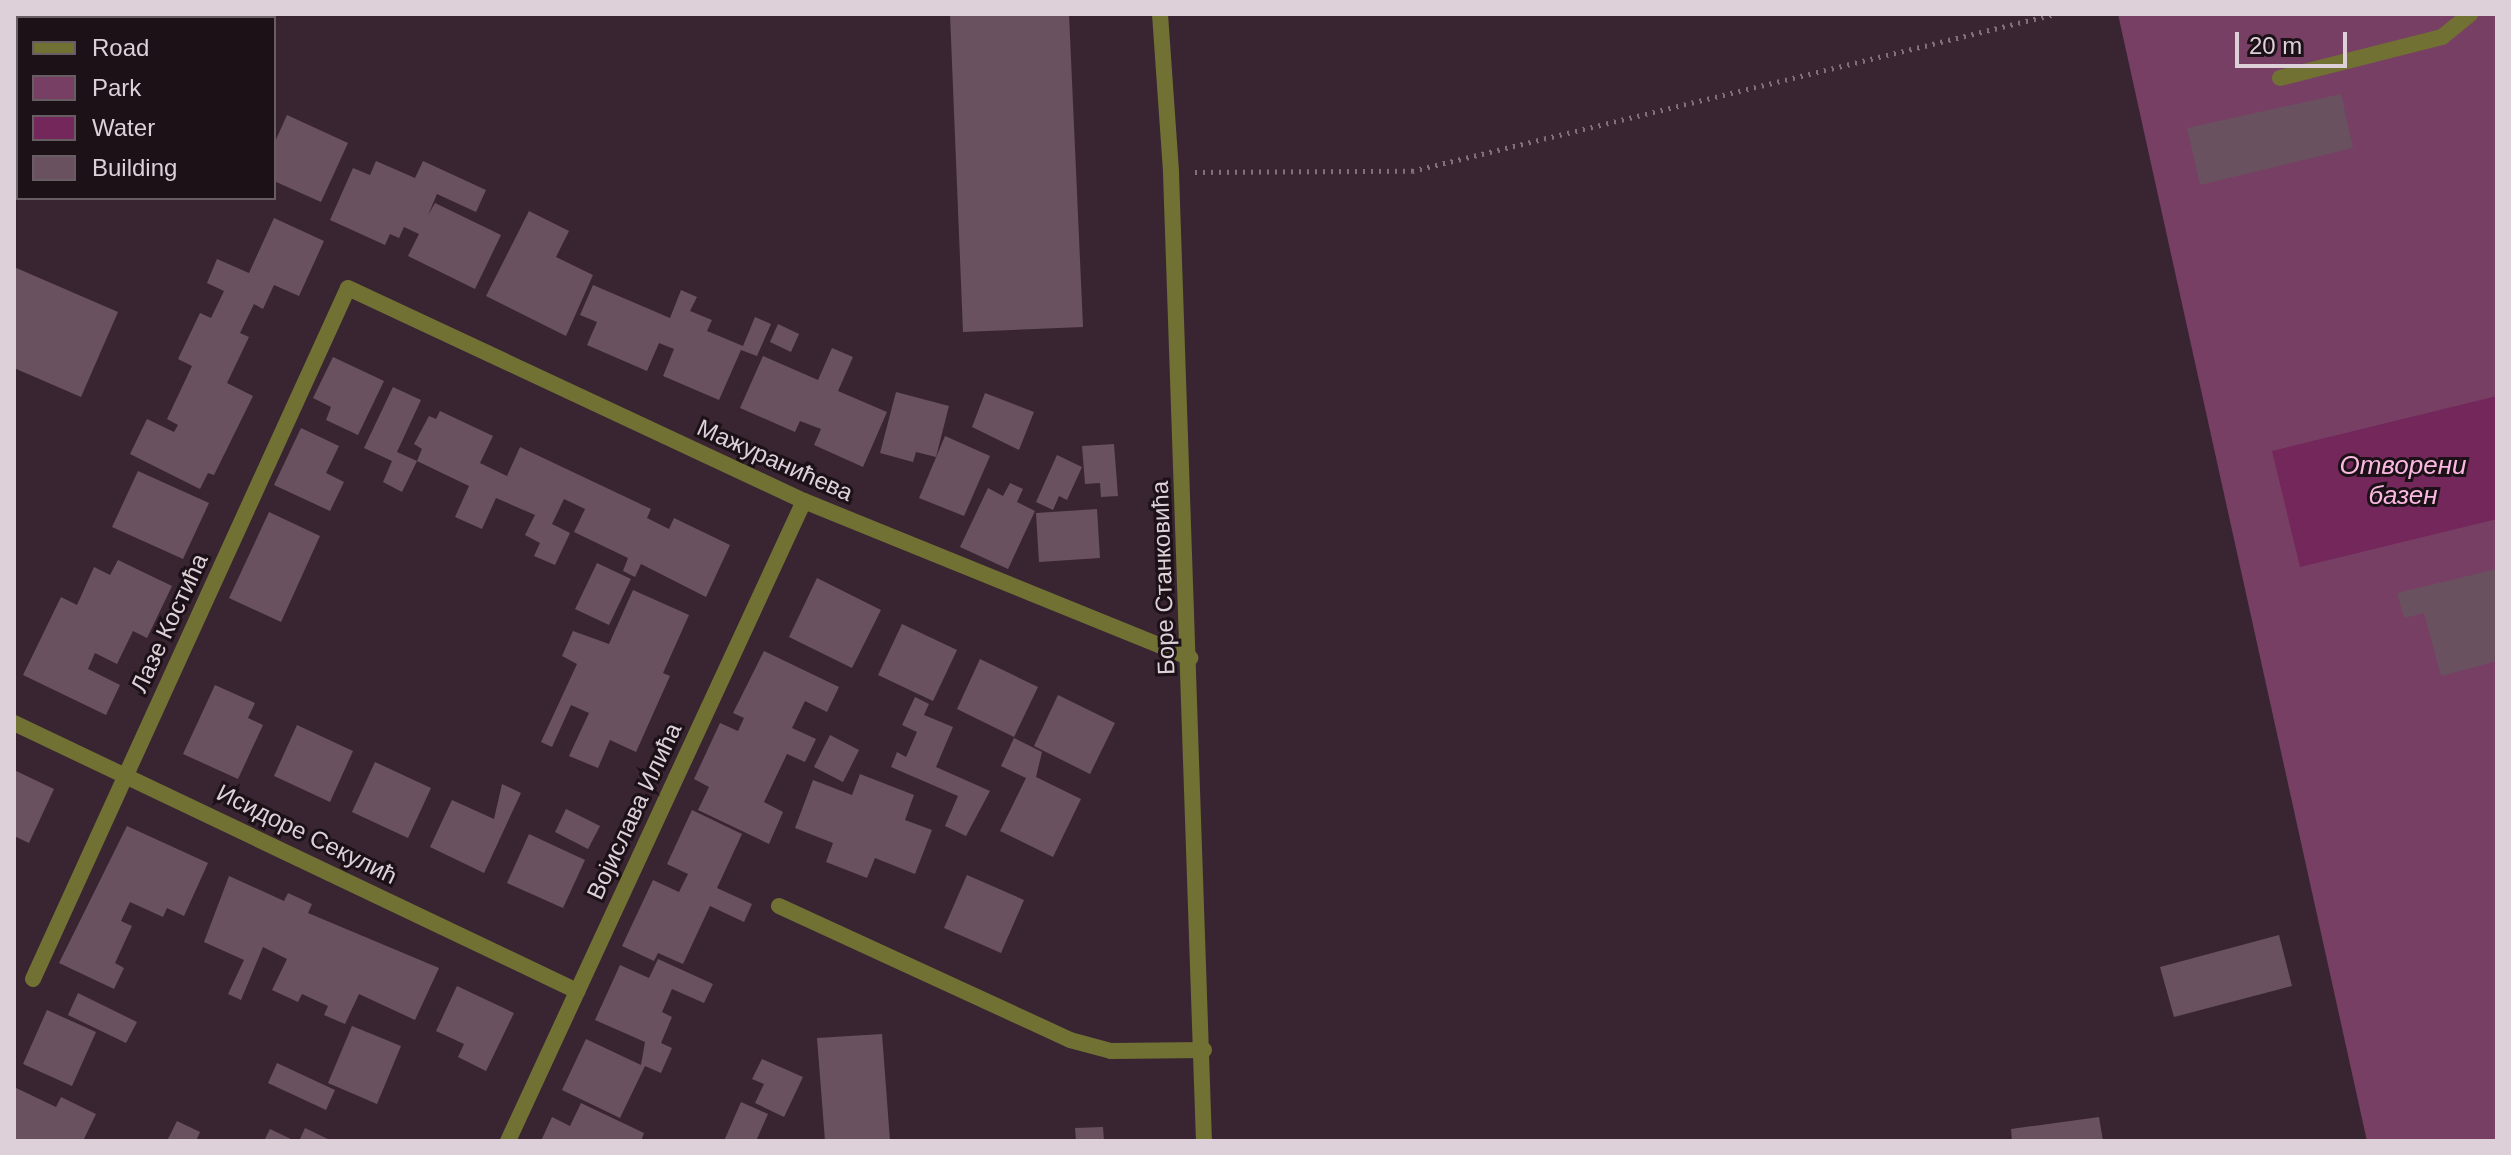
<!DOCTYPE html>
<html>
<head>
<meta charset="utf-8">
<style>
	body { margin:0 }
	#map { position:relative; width:2511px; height:1155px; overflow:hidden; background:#392532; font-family:Arial,sans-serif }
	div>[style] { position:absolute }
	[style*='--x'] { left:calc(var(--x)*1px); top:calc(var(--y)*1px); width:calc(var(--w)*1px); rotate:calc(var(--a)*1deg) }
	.green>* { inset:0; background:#783f64 }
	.water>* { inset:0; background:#73275b }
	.building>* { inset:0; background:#695160 }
	.path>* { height:5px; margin-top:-2.5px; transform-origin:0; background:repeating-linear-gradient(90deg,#81707b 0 2px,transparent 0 8px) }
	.service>* { height:16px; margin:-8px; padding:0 8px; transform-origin:8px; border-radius:8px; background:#717134 }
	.minor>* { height:16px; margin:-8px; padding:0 8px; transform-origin:8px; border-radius:8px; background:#717134 }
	span { translate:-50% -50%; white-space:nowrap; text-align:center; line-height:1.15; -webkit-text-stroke:6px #1b1117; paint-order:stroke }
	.street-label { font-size:24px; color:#ded0d8 }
	.water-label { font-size:26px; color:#fbb8e1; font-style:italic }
	.frame { position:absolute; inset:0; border:16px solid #ded0d8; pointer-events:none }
	.legend { position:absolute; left:16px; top:16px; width:260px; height:184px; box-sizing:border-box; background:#1b1117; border:2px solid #695d64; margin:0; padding:10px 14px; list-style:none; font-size:24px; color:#ded0d8 }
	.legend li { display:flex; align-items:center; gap:16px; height:40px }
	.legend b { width:40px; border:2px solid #695d64 }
	.scale { position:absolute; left:2235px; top:32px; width:112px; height:36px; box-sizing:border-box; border:4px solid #ded0d8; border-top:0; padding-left:10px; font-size:24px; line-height:28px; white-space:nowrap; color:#ded0d8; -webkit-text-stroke:6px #1b1117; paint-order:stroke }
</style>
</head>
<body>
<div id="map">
	<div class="green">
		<div style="clip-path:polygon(2118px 14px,2497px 14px,2497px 1141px,2367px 1141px)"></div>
	</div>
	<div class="water">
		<div style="clip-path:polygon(2497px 396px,2497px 519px,2300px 567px,2272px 451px)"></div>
	</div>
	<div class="building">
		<div style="clip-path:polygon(950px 14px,1069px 14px,1083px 327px,963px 332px)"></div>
		<div style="clip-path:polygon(2341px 94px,2353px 148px,2200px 185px,2187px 128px)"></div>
		<div style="clip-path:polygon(287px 115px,348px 143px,321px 202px,274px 181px,274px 144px)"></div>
		<div style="clip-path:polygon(376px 161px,415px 178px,423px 161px,486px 190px,476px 212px,437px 194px,428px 215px,435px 203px,501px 235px,475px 289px,408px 256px,419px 234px,404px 227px,399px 238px,390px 234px,385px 245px,330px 220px,353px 168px,370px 175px)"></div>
		<div style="clip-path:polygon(529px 211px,569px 231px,556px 257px,593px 275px,566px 336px,486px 296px)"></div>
		<div style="clip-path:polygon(274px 218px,324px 241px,299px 296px,274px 285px,263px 309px,254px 304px,240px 333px,249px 337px,227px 383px,253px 396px,214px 475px,208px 473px,200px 489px,130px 454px,147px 419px,174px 432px,178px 425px,167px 419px,192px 366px,178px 359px,200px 313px,211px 318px,224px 291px,207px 283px,217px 259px,249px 273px)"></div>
		<div style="clip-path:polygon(14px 267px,118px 312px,81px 397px,14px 368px)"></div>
		<div style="clip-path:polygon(593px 285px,670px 318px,681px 290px,697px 297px,690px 311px,712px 320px,707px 331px,743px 346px,755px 317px,771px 324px,757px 356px,741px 350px,719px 400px,663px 376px,674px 349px,659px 343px,647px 371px,587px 345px,597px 322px,580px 315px)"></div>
		<div style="clip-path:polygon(778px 324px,799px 334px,791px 352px,770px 342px)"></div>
		<div style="clip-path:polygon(832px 348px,853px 357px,838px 391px,887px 412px,863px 467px,814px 445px,821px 429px,800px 421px,795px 432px,740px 408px,763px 356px,818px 380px)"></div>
		<div style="clip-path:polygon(333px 357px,384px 381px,358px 435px,326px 420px,331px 407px,313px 398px)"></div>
		<div style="clip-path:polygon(393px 387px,421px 400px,397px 452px,417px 461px,402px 492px,383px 482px,392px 461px,364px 448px)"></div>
		<div style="clip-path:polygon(896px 392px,949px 406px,936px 457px,916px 452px,913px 462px,880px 453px)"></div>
		<div style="clip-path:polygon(985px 393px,1034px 412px,1019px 450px,972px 427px)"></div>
		<div style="clip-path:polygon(440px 411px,493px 436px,480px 463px,507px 476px,520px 447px,651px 509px,647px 518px,669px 529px,674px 518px,730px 545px,706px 597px,641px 564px,635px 577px,623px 571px,628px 558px,574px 532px,585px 509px,564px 499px,552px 524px,570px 533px,555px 565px,534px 556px,540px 543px,525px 535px,535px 515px,496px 498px,482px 529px,455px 517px,469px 486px,417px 461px,422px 449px,414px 444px,429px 416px,436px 419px)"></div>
		<div style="clip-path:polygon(301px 428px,339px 446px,326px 473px,344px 482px,330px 511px,274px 485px)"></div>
		<div style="clip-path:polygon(945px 436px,990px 456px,964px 516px,919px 498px)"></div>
		<div style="clip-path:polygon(1114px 444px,1118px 496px,1101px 497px,1100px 483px,1085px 484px,1082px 446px)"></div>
		<div style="clip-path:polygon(1057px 455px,1082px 467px,1067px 500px,1059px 496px,1053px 510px,1036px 502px)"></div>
		<div style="clip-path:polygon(138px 471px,209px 503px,183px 559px,112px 527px)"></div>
		<div style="clip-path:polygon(1010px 483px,1023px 489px,1017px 502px,1035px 511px,1008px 569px,960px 547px,988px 488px,1003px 496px)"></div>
		<div style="clip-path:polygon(1097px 509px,1100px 558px,1039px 562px,1036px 513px)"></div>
		<div style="clip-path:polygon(269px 512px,320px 536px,281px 622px,229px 598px)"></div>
		<div style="clip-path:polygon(118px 560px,172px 586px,147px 638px,133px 631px,117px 664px,95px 653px,88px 669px,120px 685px,106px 715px,23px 675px,61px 597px,77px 605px,94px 567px,110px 575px)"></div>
		<div style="clip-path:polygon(597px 563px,631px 579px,609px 625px,575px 609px)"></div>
		<div style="clip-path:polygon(2497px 569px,2497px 661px,2441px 676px,2424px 613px,2404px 618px,2397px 593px)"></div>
		<div style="clip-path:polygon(817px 578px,881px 610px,852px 668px,789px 637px)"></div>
		<div style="clip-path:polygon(633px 590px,689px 615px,663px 673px,670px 676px,636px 752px,610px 740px,598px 768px,569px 756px,589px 713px,571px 705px,552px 747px,541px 742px,577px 664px,562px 656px,573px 631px,609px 644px)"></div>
		<div style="clip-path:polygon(902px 624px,957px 650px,933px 701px,878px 675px)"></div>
		<div style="clip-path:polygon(764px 651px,839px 687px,827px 712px,805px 701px,792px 728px,816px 739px,805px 762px,787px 754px,764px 802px,783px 812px,769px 844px,698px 810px,709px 787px,694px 779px,720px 723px,738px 731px,744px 718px,733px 713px)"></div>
		<div style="clip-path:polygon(980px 659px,1038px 687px,1014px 737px,957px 709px)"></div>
		<div style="clip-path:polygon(215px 685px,255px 703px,248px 718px,263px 725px,238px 779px,183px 754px)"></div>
		<div style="clip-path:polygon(1058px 695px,1115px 723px,1090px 774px,1034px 746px)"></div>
		<div style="clip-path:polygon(915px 697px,929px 704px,924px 715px,953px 727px,936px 767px,990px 791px,966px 836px,945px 826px,958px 796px,891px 767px,897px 752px,906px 757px,917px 732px,902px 725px)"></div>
		<div style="clip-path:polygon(297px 725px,353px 751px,330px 802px,274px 776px)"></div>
		<div style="clip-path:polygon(830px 735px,859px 750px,843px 782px,814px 767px)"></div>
		<div style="clip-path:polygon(1014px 738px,1042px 752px,1036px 777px,1081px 799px,1053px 857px,1000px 831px,1026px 778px,1001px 766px)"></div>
		<div style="clip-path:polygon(375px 762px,431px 788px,408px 838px,352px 812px)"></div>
		<div style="clip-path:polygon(14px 770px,54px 789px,29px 843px,14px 836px)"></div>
		<div style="clip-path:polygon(860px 774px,914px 795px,905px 820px,932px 830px,915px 874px,875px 858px,867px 878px,826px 862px,833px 843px,795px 828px,813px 780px,852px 795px)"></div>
		<div style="clip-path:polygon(502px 784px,521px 793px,484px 873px,430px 847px,452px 800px,494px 819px)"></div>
		<div style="clip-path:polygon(566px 809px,600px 826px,588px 849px,555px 832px)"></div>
		<div style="clip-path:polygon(692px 810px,742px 834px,717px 888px,752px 904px,744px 922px,710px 906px,683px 964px,658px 953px,654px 961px,622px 946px,653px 880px,679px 892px,688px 874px,667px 864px)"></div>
		<div style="clip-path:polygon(127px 826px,208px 863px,184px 916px,167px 908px,163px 917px,130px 902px,121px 921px,132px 926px,115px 963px,124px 968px,114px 989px,59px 963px)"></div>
		<div style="clip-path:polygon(529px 834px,585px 860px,563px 908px,507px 883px)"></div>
		<div style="clip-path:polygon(967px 875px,1024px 900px,1001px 953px,944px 928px)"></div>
		<div style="clip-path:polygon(229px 876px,284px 901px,288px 893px,312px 904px,308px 913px,439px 968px,415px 1020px,359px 994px,345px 1024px,324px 1015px,328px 1006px,302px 994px,298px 1002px,272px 990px,287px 959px,263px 947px,241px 1000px,228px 994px,244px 960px,204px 942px)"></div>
		<div style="clip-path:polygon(2279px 935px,2292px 986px,2174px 1017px,2160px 967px)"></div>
		<div style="clip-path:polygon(658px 959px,713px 984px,704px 1003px,672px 989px,662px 1012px,672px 1017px,661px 1043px,672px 1048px,661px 1073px,645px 1066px,620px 1118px,562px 1090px,586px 1039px,641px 1065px,645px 1042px,595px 1020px,620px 965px,649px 978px)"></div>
		<div style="clip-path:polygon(457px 986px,514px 1013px,486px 1071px,458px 1057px,464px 1044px,436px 1031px)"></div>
		<div style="clip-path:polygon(78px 993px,137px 1022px,126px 1043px,68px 1015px)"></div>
		<div style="clip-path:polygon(47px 1010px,96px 1032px,72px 1086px,23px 1064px)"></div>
		<div style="clip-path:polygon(352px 1026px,401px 1046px,377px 1104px,328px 1083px)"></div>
		<div style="clip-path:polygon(882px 1034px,890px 1141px,825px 1141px,817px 1038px)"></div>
		<div style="clip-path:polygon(762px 1059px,803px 1077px,784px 1117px,755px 1103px,764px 1084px,752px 1079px)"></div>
		<div style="clip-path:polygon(277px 1063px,335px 1090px,326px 1110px,268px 1083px)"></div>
		<div style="clip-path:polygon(14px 1087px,56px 1107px,61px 1097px,96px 1114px,83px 1141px,14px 1141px)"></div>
		<div style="clip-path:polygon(741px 1102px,768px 1114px,756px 1141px,724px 1141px)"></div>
		<div style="clip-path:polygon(581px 1103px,644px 1133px,641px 1141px,541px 1141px,552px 1117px,570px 1126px)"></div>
		<div style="clip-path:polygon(2099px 1117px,2103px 1141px,2012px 1141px,2011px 1129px)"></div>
		<div style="clip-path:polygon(177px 1121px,200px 1132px,196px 1141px,167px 1141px)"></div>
		<div style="clip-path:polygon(1103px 1127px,1104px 1141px,1076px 1141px,1075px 1128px)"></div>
		<div style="clip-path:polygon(305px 1128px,332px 1141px,299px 1141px)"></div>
		<div style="clip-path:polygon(270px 1129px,295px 1141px,264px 1141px)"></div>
	</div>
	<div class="path">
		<div style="--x:1195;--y:172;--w:217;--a:-0.3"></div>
		<div style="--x:1412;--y:171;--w:662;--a:-13.72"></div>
	</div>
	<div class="service">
		<div style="--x:2280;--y:78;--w:167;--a:-14.2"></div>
		<div style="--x:2442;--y:37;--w:36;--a:-39"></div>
		<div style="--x:779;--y:906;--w:320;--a:24.7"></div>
		<div style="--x:1070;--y:1040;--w:42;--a:15"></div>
		<div style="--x:1111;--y:1051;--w:93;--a:-0.6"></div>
	</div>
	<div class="minor">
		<div style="--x:1160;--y:14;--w:159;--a:86"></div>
		<div style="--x:1171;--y:173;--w:969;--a:88.05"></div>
		<div style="--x:14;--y:723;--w:624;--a:25.46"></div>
		<div style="--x:33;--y:979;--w:759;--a:-65.49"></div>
		<div style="--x:348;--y:288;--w:503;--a:25.04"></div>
		<div style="--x:804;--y:501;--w:417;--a:22.1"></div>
		<div style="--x:508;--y:1141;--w:705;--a:-65.18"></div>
	</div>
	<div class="street-label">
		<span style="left:775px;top:460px;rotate:24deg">Мажуранићева</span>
		<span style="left:1163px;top:578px;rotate:-92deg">Боре Станковића</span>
		<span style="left:169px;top:623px;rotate:-65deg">Лазе Костића</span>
		<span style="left:634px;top:811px;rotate:-65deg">Војислава Илића</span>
		<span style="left:307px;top:834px;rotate:26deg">Исидоре Секулић</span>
	</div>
	<div class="water-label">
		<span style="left:2403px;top:481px">Отворени<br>базен</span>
	</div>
	<div class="frame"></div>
	<ul class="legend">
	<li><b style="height:10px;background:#717134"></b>Road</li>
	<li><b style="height:22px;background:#783f64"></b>Park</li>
	<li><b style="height:22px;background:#73275b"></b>Water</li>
	<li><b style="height:22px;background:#695160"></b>Building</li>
	</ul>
	<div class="scale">20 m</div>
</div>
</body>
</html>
